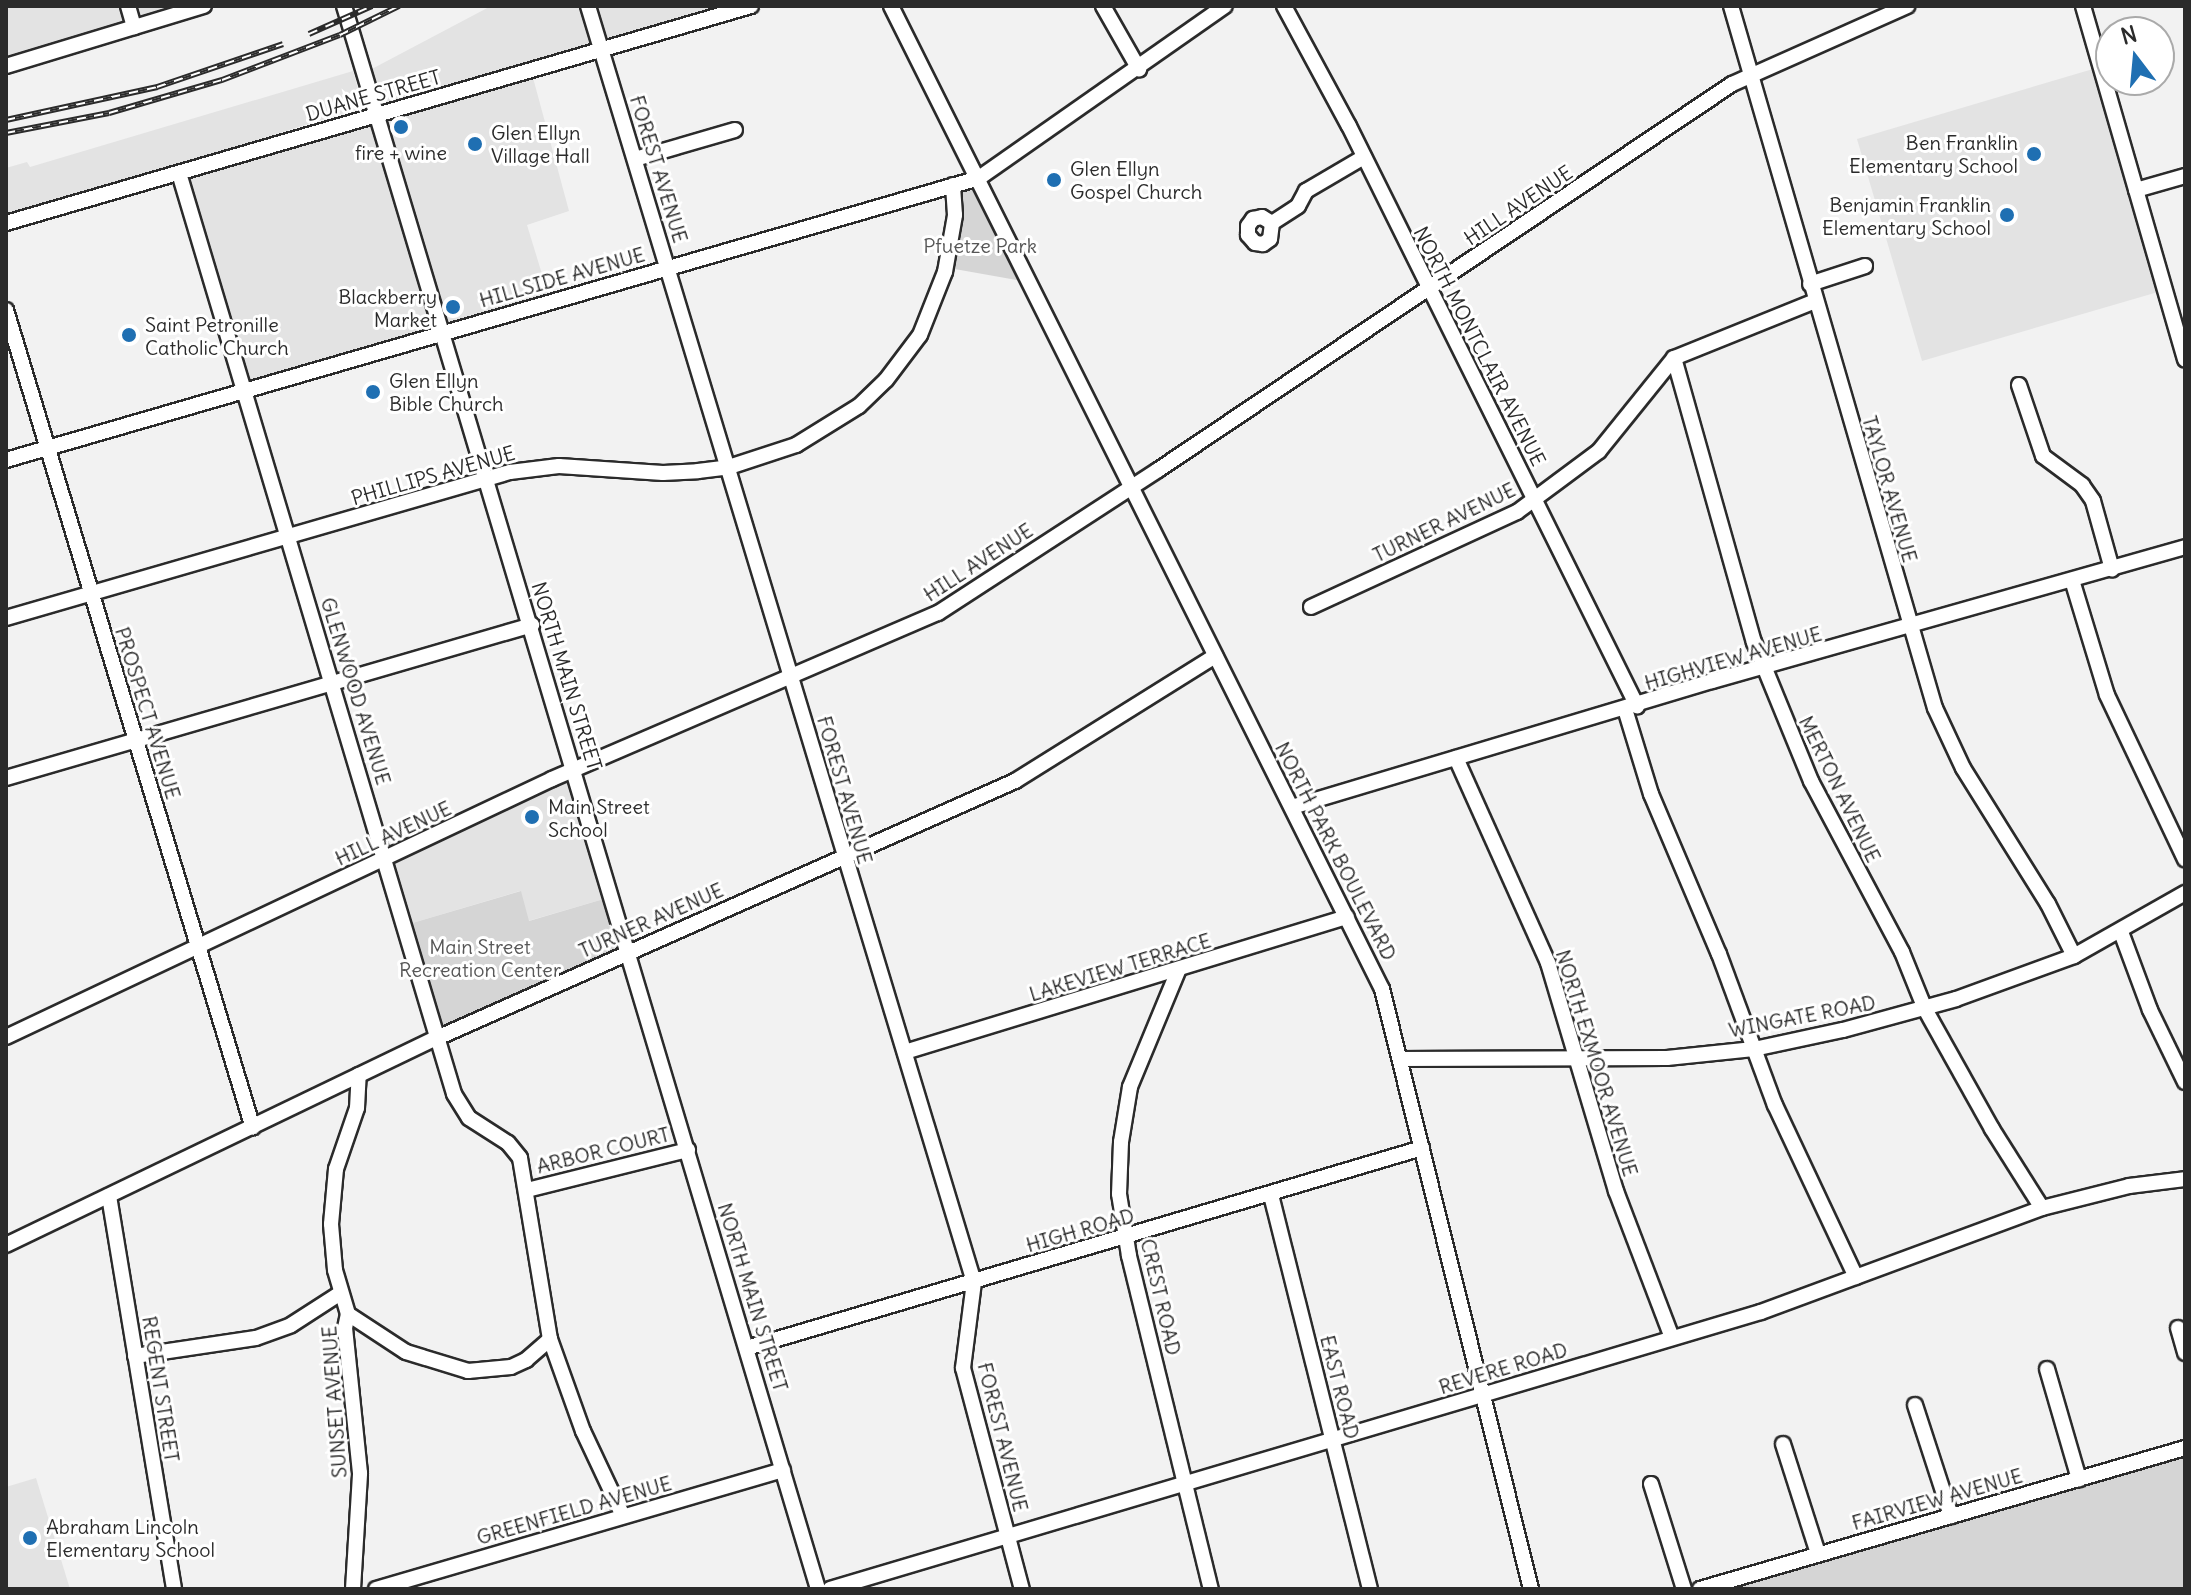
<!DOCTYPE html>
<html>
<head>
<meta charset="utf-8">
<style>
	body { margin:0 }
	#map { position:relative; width:2191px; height:1595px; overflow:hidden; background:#f2f2f2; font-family:Delius,sans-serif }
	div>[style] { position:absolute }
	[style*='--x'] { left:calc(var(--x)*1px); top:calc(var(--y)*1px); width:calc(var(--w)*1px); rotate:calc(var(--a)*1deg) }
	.built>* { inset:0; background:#e3e3e3 }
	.green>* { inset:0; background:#d5d5d5 }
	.roads { filter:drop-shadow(2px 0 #2b2b2b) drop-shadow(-2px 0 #2b2b2b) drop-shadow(0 2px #2b2b2b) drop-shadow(0 -2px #2b2b2b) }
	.minor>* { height:14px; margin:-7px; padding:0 7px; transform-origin:7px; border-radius:7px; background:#fff }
	.rail>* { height:6px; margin-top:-3px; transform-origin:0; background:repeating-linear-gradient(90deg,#fff 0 9px,#2b2b2b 0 18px); box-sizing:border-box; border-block:2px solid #2b2b2b }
	.dots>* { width:22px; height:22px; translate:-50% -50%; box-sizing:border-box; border:4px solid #fff; border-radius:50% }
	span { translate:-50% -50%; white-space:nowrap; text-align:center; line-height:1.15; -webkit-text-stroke:6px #fff; paint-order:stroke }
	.street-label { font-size:20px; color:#2b2b2b }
	.poi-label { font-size:20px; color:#2b2b2b }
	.left { translate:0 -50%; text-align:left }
	.right { translate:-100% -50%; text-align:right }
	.park-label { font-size:20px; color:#565656 }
	.frame { position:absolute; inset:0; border:8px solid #2b2b2b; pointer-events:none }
	.north { position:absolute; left:2095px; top:16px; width:80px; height:80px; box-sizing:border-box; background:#fff; border:2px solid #aaa; border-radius:50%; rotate:344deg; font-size:22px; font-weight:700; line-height:32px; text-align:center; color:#2b2b2b }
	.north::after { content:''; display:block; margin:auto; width:28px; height:36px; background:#1f6fb2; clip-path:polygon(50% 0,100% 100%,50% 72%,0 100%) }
</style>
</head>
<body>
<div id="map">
	<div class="built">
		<div style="clip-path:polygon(6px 6px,125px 6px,131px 25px,6px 62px)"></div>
		<div style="clip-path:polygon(131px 6px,198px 6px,137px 24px)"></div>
		<div style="clip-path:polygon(491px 6px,585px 6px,598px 49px,388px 102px,376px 92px,368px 71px)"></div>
		<div style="clip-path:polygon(591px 6px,744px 6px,604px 48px)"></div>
		<div style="clip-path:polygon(2093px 69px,2158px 292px,1922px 361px,1857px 139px)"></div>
		<div style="clip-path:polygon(353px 71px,363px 107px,6px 218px,6px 168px,27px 162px,30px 167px)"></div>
		<div style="clip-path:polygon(532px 74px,569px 211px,527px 225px,549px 297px,443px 329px,382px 117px)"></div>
		<div style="clip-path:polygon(376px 118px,438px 330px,244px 387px,182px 174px)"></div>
		<div style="clip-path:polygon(572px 775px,607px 898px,528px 921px,520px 891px,409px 924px,390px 859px)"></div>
		<div style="clip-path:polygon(36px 1478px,70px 1589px,6px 1589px,6px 1487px)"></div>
	</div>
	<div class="green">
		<div style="clip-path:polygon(979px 183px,1028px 282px,949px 268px,960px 188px)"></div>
		<div style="clip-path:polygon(521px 891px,529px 921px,607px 898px,622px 950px,442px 1033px,409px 924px)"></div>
		<div style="clip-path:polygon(2185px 1454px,2185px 1589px,1724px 1589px)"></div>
	</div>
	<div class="roads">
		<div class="minor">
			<div style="--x:128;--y:6;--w:22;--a:74"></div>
			<div style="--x:344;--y:6;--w:1652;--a:73.33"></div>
			<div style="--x:588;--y:6;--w:1333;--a:73.17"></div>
			<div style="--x:974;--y:1282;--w:87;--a:97.3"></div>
			<div style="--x:963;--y:1368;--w:229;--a:75.1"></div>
			<div style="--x:891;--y:6;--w:1099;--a:63.46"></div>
			<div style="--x:1382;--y:989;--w:618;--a:76.05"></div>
			<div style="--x:1103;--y:6;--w:73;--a:60.3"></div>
			<div style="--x:1284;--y:6;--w:136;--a:61.6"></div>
			<div style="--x:1349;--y:126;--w:648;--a:63.59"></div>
			<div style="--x:1731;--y:6;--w:731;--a:73.8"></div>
			<div style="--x:1935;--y:708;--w:66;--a:65"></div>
			<div style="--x:1963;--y:768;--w:160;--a:58"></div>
			<div style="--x:2048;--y:904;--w:58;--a:63.4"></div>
			<div style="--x:2083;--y:6;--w:368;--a:73.9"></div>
			<div style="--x:6;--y:66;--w:207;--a:-16.9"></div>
			<div style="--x:635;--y:159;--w:104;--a:-16.2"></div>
			<div style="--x:179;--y:173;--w:961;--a:73.37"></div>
			<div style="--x:454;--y:1094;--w:28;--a:58"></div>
			<div style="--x:469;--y:1118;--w:46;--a:32.7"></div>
			<div style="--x:508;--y:1143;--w:19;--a:51"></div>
			<div style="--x:520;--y:1158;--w:183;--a:80.6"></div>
			<div style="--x:550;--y:1339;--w:98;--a:70.3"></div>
			<div style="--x:583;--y:1431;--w:94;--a:64.8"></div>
			<div style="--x:2136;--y:190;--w:51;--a:-15.9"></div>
			<div style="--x:6;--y:223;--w:776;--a:-16.24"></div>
			<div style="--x:1272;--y:223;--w:16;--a:97"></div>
			<div style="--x:1270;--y:239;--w:9;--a:144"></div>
			<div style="--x:1263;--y:244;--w:8;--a:-173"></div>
			<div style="--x:1255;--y:243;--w:11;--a:-131"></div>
			<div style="--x:1248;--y:235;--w:9;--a:-90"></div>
			<div style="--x:1248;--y:226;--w:9;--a:-54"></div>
			<div style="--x:1253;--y:219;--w:9;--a:-13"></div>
			<div style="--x:1262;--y:217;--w:12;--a:31"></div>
			<div style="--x:1272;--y:223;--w:31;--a:-33"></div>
			<div style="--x:1298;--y:206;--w:17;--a:-62"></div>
			<div style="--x:1306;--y:191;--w:67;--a:-30.4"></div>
			<div style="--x:1810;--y:284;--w:58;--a:-18.1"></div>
			<div style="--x:6;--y:310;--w:854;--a:73.2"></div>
			<div style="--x:1674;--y:358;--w:295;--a:74.3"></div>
			<div style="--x:1754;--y:642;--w:150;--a:67.7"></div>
			<div style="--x:1811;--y:781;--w:194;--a:62"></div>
			<div style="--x:1902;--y:952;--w:61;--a:68"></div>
			<div style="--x:1925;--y:1009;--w:137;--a:60.8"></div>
			<div style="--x:1992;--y:1129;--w:93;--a:57.7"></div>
			<div style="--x:2019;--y:385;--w:75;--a:71.3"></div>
			<div style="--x:2043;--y:456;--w:49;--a:36.6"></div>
			<div style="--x:2082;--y:485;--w:19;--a:55"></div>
			<div style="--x:2093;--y:501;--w:71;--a:74.4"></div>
			<div style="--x:6;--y:460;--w:1013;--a:-16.16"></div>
			<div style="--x:979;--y:178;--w:300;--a:-35"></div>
			<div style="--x:2072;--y:580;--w:120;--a:73.1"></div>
			<div style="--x:2107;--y:695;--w:182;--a:64.6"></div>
			<div style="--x:1311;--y:607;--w:227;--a:-24.8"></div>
			<div style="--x:1517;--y:512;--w:102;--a:-36.6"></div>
			<div style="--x:1599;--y:451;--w:119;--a:-51.1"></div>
			<div style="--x:1674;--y:358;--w:152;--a:-22"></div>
			<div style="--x:6;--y:618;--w:525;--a:-16.16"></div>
			<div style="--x:510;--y:472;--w:49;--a:-7"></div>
			<div style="--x:559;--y:466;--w:104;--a:3.9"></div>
			<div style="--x:663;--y:473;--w:35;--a:-3"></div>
			<div style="--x:698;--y:471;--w:31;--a:-7"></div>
			<div style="--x:729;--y:467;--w:71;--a:-18.2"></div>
			<div style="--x:796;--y:445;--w:74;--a:-31.8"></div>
			<div style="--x:859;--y:406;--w:37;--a:-44"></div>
			<div style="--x:886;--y:380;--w:56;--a:-52.9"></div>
			<div style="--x:920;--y:335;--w:68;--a:-68.4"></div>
			<div style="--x:945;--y:272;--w:58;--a:-80"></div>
			<div style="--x:955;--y:215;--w:30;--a:-94"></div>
			<div style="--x:1625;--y:709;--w:89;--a:73"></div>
			<div style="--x:1651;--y:794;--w:174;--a:67"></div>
			<div style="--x:1719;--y:954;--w:161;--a:69.7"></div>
			<div style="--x:1775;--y:1105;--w:190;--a:64.8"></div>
			<div style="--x:1456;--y:758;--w:225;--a:65.8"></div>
			<div style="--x:1548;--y:963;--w:238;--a:73.4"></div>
			<div style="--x:1616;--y:1191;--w:157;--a:69.1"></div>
			<div style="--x:6;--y:778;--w:548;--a:-16.22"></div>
			<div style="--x:1292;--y:807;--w:438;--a:-16.7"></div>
			<div style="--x:1712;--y:681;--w:492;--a:-15.8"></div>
			<div style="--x:2121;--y:932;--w:83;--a:69.6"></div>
			<div style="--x:2150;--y:1010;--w:80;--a:64.1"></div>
			<div style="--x:1178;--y:971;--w:126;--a:112.5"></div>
			<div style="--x:1130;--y:1087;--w:56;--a:99.3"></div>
			<div style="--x:1121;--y:1142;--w:52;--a:92.2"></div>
			<div style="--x:1119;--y:1194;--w:63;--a:80.8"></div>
			<div style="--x:1129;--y:1256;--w:343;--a:76.2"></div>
			<div style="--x:6;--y:1037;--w:604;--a:-25.29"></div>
			<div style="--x:552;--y:779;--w:420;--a:-23.3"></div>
			<div style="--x:938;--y:613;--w:262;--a:-33"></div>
			<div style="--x:1158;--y:470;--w:692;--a:-33.92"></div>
			<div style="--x:1732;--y:84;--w:192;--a:-24"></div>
			<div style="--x:905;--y:1052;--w:462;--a:-17"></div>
			<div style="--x:1400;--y:1059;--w:267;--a:-0.2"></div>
			<div style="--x:1667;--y:1058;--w:87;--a:-5.9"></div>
			<div style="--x:1754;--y:1049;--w:91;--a:-12.1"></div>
			<div style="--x:1843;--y:1030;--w:117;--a:-15.3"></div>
			<div style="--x:1956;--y:999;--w:126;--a:-20"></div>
			<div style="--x:2074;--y:956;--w:128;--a:-29.6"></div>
			<div style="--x:527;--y:1190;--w:166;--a:-14"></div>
			<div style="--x:1271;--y:1195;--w:406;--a:75.9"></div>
			<div style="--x:109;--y:1196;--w:398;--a:80.6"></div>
			<div style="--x:6;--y:1245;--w:478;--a:-25.7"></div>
			<div style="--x:437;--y:1038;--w:633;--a:-23.97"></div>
			<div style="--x:1015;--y:781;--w:236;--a:-32"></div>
			<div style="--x:348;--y:1314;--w:69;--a:33.2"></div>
			<div style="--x:406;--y:1352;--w:65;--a:17"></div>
			<div style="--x:468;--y:1371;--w:43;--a:-5.3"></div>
			<div style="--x:511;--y:1367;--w:17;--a:-25"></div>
			<div style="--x:526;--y:1360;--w:32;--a:-41"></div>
			<div style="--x:2178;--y:1328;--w:26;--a:74"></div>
			<div style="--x:747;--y:1348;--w:704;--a:-16.5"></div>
			<div style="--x:135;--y:1356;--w:122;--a:-8.5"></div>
			<div style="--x:256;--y:1338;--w:37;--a:-20"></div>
			<div style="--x:291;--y:1325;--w:57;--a:-32.9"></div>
			<div style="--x:2047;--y:1369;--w:115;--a:73.8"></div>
			<div style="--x:1915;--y:1405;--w:117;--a:72"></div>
			<div style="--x:1783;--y:1444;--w:115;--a:72.3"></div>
			<div style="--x:1651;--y:1484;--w:110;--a:72.6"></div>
			<div style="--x:353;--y:1589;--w:116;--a:-86.5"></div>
			<div style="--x:360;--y:1473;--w:146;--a:-95.9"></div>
			<div style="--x:345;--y:1328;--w:14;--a:-78"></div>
			<div style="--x:348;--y:1314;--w:46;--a:-106.5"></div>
			<div style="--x:335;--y:1270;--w:46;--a:-95"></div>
			<div style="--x:331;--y:1224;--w:55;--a:-84.8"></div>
			<div style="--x:336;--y:1169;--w:65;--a:-71"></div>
			<div style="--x:357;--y:1108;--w:33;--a:-87"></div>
			<div style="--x:376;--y:1589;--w:424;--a:-16.3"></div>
			<div style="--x:830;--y:1589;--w:971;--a:-16.57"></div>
			<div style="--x:1761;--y:1312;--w:300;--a:-20.3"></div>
			<div style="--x:2042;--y:1208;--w:90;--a:-14.2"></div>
			<div style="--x:2129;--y:1186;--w:56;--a:-7.1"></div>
			<div style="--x:1700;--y:1589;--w:505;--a:-16.21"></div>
		</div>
	</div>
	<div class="rail">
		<div style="--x:309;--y:34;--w:69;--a:-24"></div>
		<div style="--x:6;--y:120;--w:155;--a:-12.3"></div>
		<div style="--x:157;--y:87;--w:133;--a:-18.8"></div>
		<div style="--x:6;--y:133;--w:105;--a:-11"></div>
		<div style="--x:109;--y:113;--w:118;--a:-16.3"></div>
		<div style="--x:222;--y:80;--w:126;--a:-20.9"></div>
		<div style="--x:340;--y:35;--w:66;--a:-26.2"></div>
	</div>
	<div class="dots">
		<div style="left:401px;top:127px;background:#1f6fb2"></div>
		<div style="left:475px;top:144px;background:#1f6fb2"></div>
		<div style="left:2034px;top:154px;background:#1f6fb2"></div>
		<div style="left:1054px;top:180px;background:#1f6fb2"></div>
		<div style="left:2007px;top:215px;background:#1f6fb2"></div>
		<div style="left:453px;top:307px;background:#1f6fb2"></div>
		<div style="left:129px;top:335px;background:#1f6fb2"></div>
		<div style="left:373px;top:392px;background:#1f6fb2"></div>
		<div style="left:532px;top:817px;background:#1f6fb2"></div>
		<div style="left:30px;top:1538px;background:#1f6fb2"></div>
	</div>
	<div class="street-label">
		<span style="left:373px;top:95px;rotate:-16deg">DUANE STREET</span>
		<span style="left:659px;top:169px;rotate:73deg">FOREST AVENUE</span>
		<span style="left:1518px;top:205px;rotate:-34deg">HILL AVENUE</span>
		<span style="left:562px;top:277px;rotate:-16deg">HILLSIDE AVENUE</span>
		<span style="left:1480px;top:346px;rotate:63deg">NORTH MONTCLAIR AVENUE</span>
		<span style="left:433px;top:475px;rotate:-16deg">PHILLIPS AVENUE</span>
		<span style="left:1890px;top:489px;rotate:74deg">TAYLOR AVENUE</span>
		<span style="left:1444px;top:522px;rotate:-26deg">TURNER AVENUE</span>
		<span style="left:978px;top:562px;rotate:-33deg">HILL AVENUE</span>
		<span style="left:1733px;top:658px;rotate:-16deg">HIGHVIEW AVENUE</span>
		<span style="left:567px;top:676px;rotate:73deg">NORTH MAIN STREET</span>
		<span style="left:356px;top:691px;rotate:73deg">GLENWOOD AVENUE</span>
		<span style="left:148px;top:713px;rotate:73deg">PROSPECT AVENUE</span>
		<span style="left:1840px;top:789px;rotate:64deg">MERTON AVENUE</span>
		<span style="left:845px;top:790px;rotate:74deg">FOREST AVENUE</span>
		<span style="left:393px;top:833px;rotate:-25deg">HILL AVENUE</span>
		<span style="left:1336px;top:851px;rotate:63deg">NORTH PARK BOULEVARD</span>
		<span style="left:651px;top:920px;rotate:-24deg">TURNER AVENUE</span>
		<span style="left:1120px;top:967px;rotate:-17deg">LAKEVIEW TERRACE</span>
		<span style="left:1802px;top:1016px;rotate:-11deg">WINGATE ROAD</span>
		<span style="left:1597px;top:1063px;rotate:73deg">NORTH EXMOOR AVENUE</span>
		<span style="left:603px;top:1150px;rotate:-14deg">ARBOR COURT</span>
		<span style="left:1080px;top:1230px;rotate:-16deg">HIGH ROAD</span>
		<span style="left:753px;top:1297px;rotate:73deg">NORTH MAIN STREET</span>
		<span style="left:1161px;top:1297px;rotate:77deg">CREST ROAD</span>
		<span style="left:1503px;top:1368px;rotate:-17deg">REVERE ROAD</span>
		<span style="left:1340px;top:1387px;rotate:76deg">EAST ROAD</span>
		<span style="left:161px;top:1389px;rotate:81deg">REGENT STREET</span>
		<span style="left:334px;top:1402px;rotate:-94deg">SUNSET AVENUE</span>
		<span style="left:1003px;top:1437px;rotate:76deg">FOREST AVENUE</span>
		<span style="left:1937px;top:1499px;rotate:-16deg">FAIRVIEW AVENUE</span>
		<span style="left:574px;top:1510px;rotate:-16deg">GREENFIELD AVENUE</span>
	</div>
	<div class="poi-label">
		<span class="left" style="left:491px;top:144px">Glen Ellyn<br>Village Hall</span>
		<span class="right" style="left:2018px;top:154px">Ben Franklin<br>Elementary School</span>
		<span style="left:401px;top:152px">fire + wine</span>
		<span class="left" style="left:1070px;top:180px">Glen Ellyn<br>Gospel Church</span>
		<span class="right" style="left:1991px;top:216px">Benjamin Franklin<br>Elementary School</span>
		<span class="right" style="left:437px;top:308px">Blackberry<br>Market</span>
		<span class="left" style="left:145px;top:336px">Saint Petronille<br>Catholic Church</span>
		<span class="left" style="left:389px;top:392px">Glen Ellyn<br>Bible Church</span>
		<span class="left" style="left:548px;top:818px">Main Street<br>School</span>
		<span class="left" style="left:46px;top:1538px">Abraham Lincoln<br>Elementary School</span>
	</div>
	<div class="park-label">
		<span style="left:980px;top:245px">Pfuetze Park</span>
		<span style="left:480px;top:958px">Main Street<br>Recreation Center</span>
	</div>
	<div class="frame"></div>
	<div class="north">N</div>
</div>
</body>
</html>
